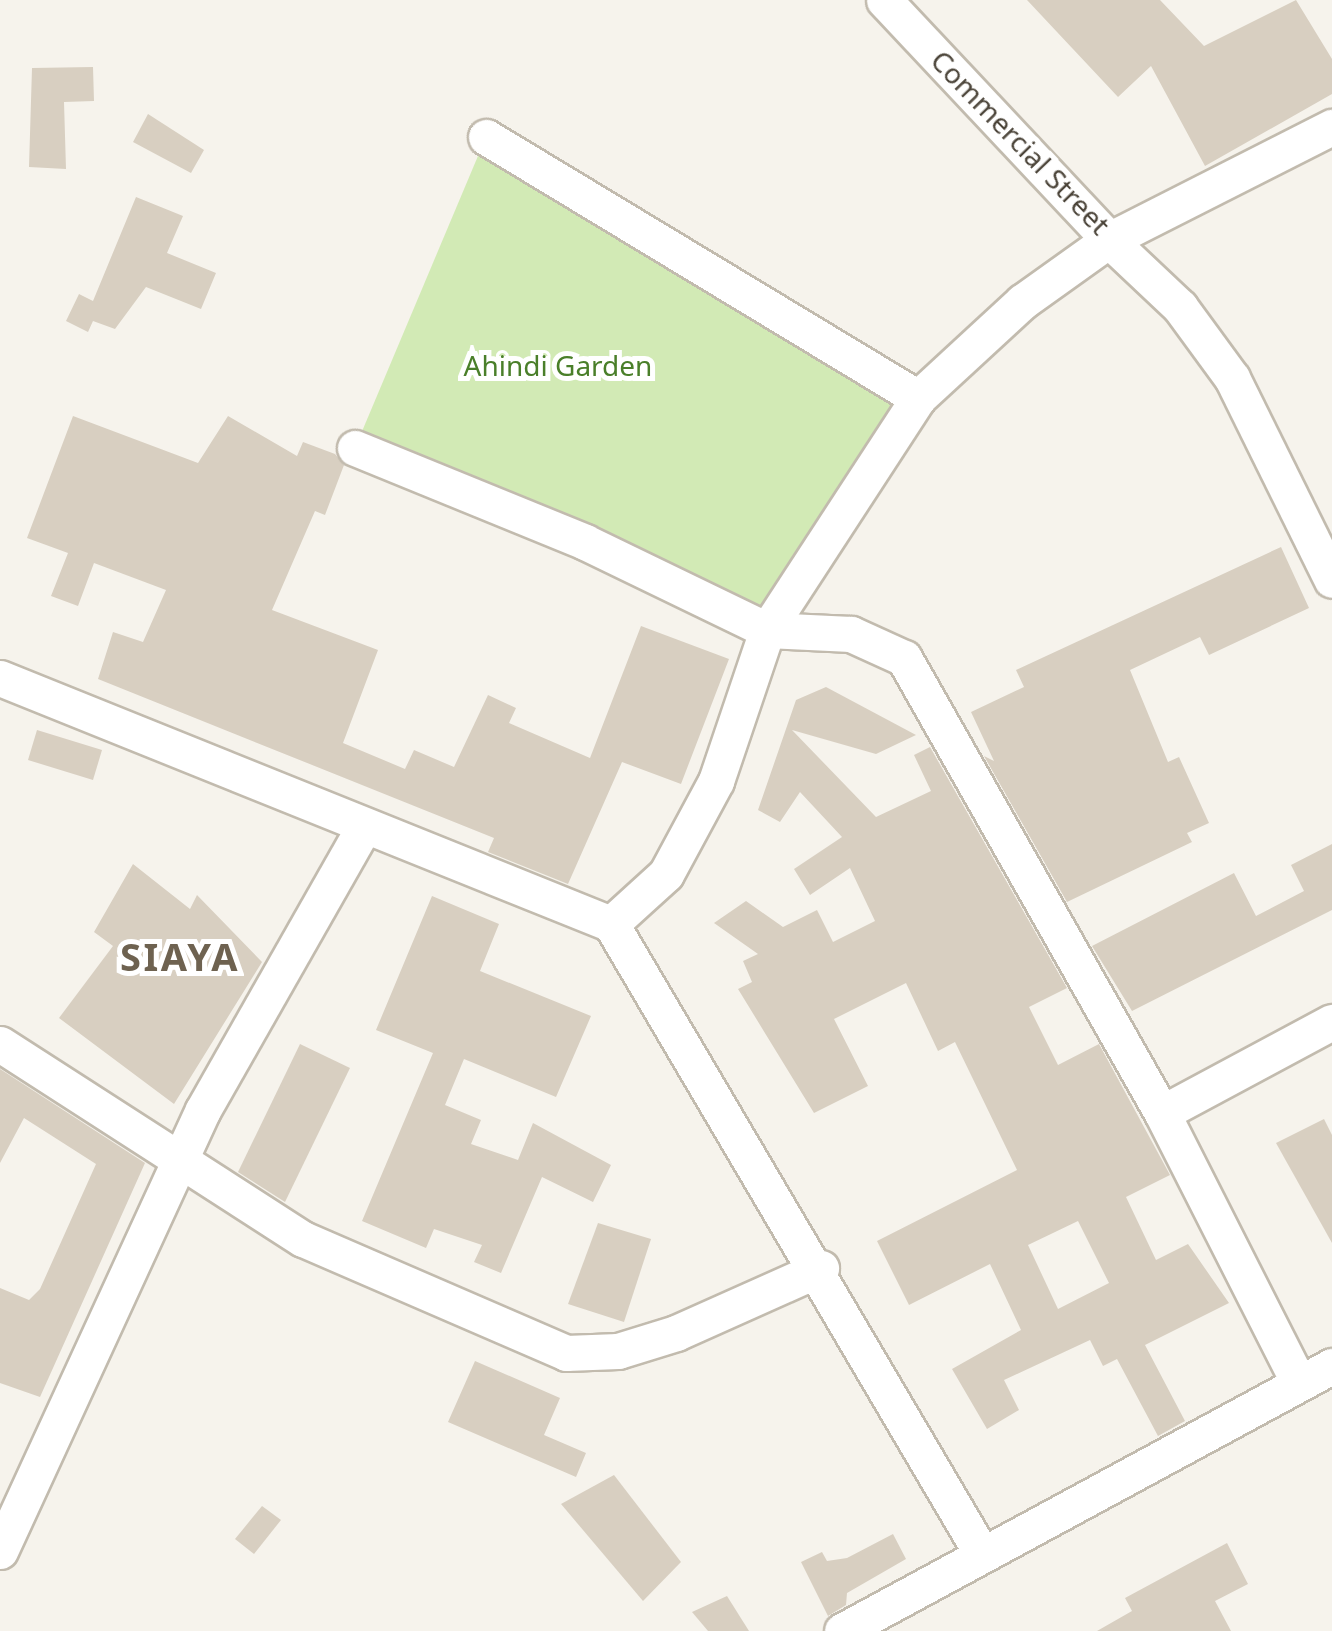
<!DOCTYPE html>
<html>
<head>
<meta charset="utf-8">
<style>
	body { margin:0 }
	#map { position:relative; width:1332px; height:1631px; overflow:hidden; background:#f6f3ec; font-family:"Noto Sans",sans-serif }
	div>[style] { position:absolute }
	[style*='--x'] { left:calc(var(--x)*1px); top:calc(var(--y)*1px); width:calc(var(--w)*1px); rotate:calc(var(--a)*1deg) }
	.green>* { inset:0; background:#d2eab5 }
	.building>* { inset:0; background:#d8cfc1 }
	.roads { filter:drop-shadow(2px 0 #c2bbae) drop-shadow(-2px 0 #c2bbae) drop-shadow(0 2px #c2bbae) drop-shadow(0 -2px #c2bbae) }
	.street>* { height:35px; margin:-17.5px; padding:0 17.5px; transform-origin:17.5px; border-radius:17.5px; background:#fff }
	span { translate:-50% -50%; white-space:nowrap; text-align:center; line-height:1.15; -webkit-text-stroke:10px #fff; paint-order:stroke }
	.street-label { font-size:28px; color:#4b4439 }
	.park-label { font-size:28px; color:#4a7f2a }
	.district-label { font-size:38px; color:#6e6250; font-weight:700; letter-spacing:2.5px }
</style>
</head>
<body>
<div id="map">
	<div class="green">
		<div style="clip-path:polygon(486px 137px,901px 388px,767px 630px,355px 448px)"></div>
	</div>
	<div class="building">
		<div style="clip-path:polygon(1027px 0,1160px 0,1204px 46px,1296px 0,1332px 59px,1332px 94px,1205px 166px,1151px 66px,1118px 97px)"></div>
		<div style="clip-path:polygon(93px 67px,94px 101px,64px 102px,66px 169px,29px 167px,32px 68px)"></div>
		<div style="clip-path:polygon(148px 114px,204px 150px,191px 173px,133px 142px)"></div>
		<div style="clip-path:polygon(136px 197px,183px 216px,167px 253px,216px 273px,201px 309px,146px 287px,115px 329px,93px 321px,88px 332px,66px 321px,79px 294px,93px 301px)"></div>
		<div style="clip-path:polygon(73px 416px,198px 463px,228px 416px,297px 456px,303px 442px,335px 454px,344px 465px,325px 515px,315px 511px,272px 610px,378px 650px,343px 743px,405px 769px,414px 750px,454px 767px,488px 695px,516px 708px,509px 723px,590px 758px,641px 626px,729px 659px,681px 784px,622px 762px,568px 884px,488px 852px,494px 838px,98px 679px,113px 632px,143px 642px,166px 590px,94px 563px,78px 606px,51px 596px,68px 553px,27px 538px)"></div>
		<div style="clip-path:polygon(1281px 547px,1309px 608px,1209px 655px,1200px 637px,1130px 670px,1168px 762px,1179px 757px,1209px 823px,1187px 833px,1192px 842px,1067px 902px,984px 756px,994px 761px,971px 712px,1024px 687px,1016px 670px)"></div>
		<div style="clip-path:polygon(evenodd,826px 687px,916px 735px,876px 754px,792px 730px,876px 817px,931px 791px,914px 755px,930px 747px,1067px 988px,1029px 1007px,1058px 1065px,1099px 1044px,1170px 1175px,1126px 1197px,1156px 1260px,1188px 1244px,1229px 1303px,1145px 1345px,1185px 1421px,1158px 1436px,1117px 1359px,1103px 1366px,1090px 1340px,1004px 1380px,1019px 1410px,987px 1429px,952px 1369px,1021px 1330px,990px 1264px,909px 1305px,877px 1241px,1017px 1170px,955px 1042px,938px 1051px,906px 983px,834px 1019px,868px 1086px,814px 1113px,738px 989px,752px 982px,743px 961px,758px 954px,714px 923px,746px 901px,783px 927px,817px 910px,833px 942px,875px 921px,850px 868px,810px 895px,794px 869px,842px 837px,800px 792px,780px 822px,758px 810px,796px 700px,826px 687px,1078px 1221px,1109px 1283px,1058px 1309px,1028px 1245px,1078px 1221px)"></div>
		<div style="clip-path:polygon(37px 730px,102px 750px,93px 780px,28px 760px)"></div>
		<div style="clip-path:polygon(1332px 844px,1332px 910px,1132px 1011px,1092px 946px,1234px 873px,1256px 916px,1304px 891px,1291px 865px)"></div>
		<div style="clip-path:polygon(133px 864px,190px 909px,197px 895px,262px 962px,174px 1104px,59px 1018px,113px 946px,94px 932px)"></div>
		<div style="clip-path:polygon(432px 896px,499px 924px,480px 971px,591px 1016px,556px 1097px,464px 1059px,445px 1105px,481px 1120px,471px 1144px,518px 1160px,533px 1123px,611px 1165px,593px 1202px,542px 1177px,501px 1273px,474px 1262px,482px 1245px,434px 1229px,426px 1248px,362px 1221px,433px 1053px,376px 1030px)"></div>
		<div style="clip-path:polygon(300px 1044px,350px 1068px,285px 1202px,238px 1172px)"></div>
		<div style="clip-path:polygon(0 1069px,145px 1163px,40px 1397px,0 1383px,0 1288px,29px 1300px,40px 1289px,96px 1164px,24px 1118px,0 1163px)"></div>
		<div style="clip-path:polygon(1324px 1119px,1332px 1135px,1332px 1243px,1276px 1143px)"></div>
		<div style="clip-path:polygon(598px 1223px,651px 1239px,624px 1322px,568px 1304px)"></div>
		<div style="clip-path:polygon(475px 1361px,560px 1398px,544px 1435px,586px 1453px,576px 1477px,448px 1422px)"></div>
		<div style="clip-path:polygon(614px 1475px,681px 1562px,643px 1601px,561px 1504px)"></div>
		<div style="clip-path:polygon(262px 1506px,281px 1520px,254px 1554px,235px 1539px)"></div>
		<div style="clip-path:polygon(893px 1534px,906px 1559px,847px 1593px,846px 1605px,828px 1616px,801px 1562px,822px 1552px,827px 1561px,847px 1558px)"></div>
		<div style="clip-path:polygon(1227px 1543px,1248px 1584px,1215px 1601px,1231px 1631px,1097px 1631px,1132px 1611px,1125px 1598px)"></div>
		<div style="clip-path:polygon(727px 1596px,749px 1631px,708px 1631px,692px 1612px)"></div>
	</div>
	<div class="roads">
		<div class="street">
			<div style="--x:884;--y:0;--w:329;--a:46.8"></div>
			<div style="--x:1109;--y:240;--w:250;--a:-26.9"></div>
			<div style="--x:486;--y:137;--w:505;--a:31.14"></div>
			<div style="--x:355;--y:448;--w:248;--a:22.2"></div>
			<div style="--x:585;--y:542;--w:202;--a:25.8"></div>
			<div style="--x:767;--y:630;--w:84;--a:2.7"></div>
			<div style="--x:851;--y:634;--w:58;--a:24.4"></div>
			<div style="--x:904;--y:658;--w:523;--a:60.45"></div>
			<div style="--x:1162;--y:1113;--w:303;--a:63.1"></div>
			<div style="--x:0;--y:678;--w:659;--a:21.93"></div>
			<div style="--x:611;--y:924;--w:74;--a:-42.3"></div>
			<div style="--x:666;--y:874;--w:106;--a:-61.7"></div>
			<div style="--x:716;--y:781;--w:159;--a:-71.3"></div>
			<div style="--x:767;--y:630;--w:277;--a:-56.9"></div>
			<div style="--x:918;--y:398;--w:142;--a:-42.7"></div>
			<div style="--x:1022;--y:302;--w:107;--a:-35.5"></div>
			<div style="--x:1109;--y:240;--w:98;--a:43.3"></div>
			<div style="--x:1180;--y:307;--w:88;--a:53.8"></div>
			<div style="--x:1232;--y:378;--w:225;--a:63.7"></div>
			<div style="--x:611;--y:924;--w:731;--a:59.51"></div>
			<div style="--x:0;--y:1044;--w:360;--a:32.8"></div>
			<div style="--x:303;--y:1239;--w:287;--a:23.4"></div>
			<div style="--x:566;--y:1353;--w:52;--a:-2.2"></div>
			<div style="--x:618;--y:1351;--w:61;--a:-17.2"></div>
			<div style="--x:676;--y:1333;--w:159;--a:-24.1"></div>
			<div style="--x:1162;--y:1113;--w:193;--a:-28.2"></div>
			<div style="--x:0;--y:1551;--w:485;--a:-65.3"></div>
			<div style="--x:203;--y:1110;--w:324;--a:-60.4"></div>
			<div style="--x:842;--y:1631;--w:557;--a:-28.41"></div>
		</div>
	</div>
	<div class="street-label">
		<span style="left:1021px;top:142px;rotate:46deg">Commercial Street</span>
	</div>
	<div class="park-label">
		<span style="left:558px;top:365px">Ahindi Garden</span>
	</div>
	<div class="district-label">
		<span style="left:180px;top:957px">SIAYA</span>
	</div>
</div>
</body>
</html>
